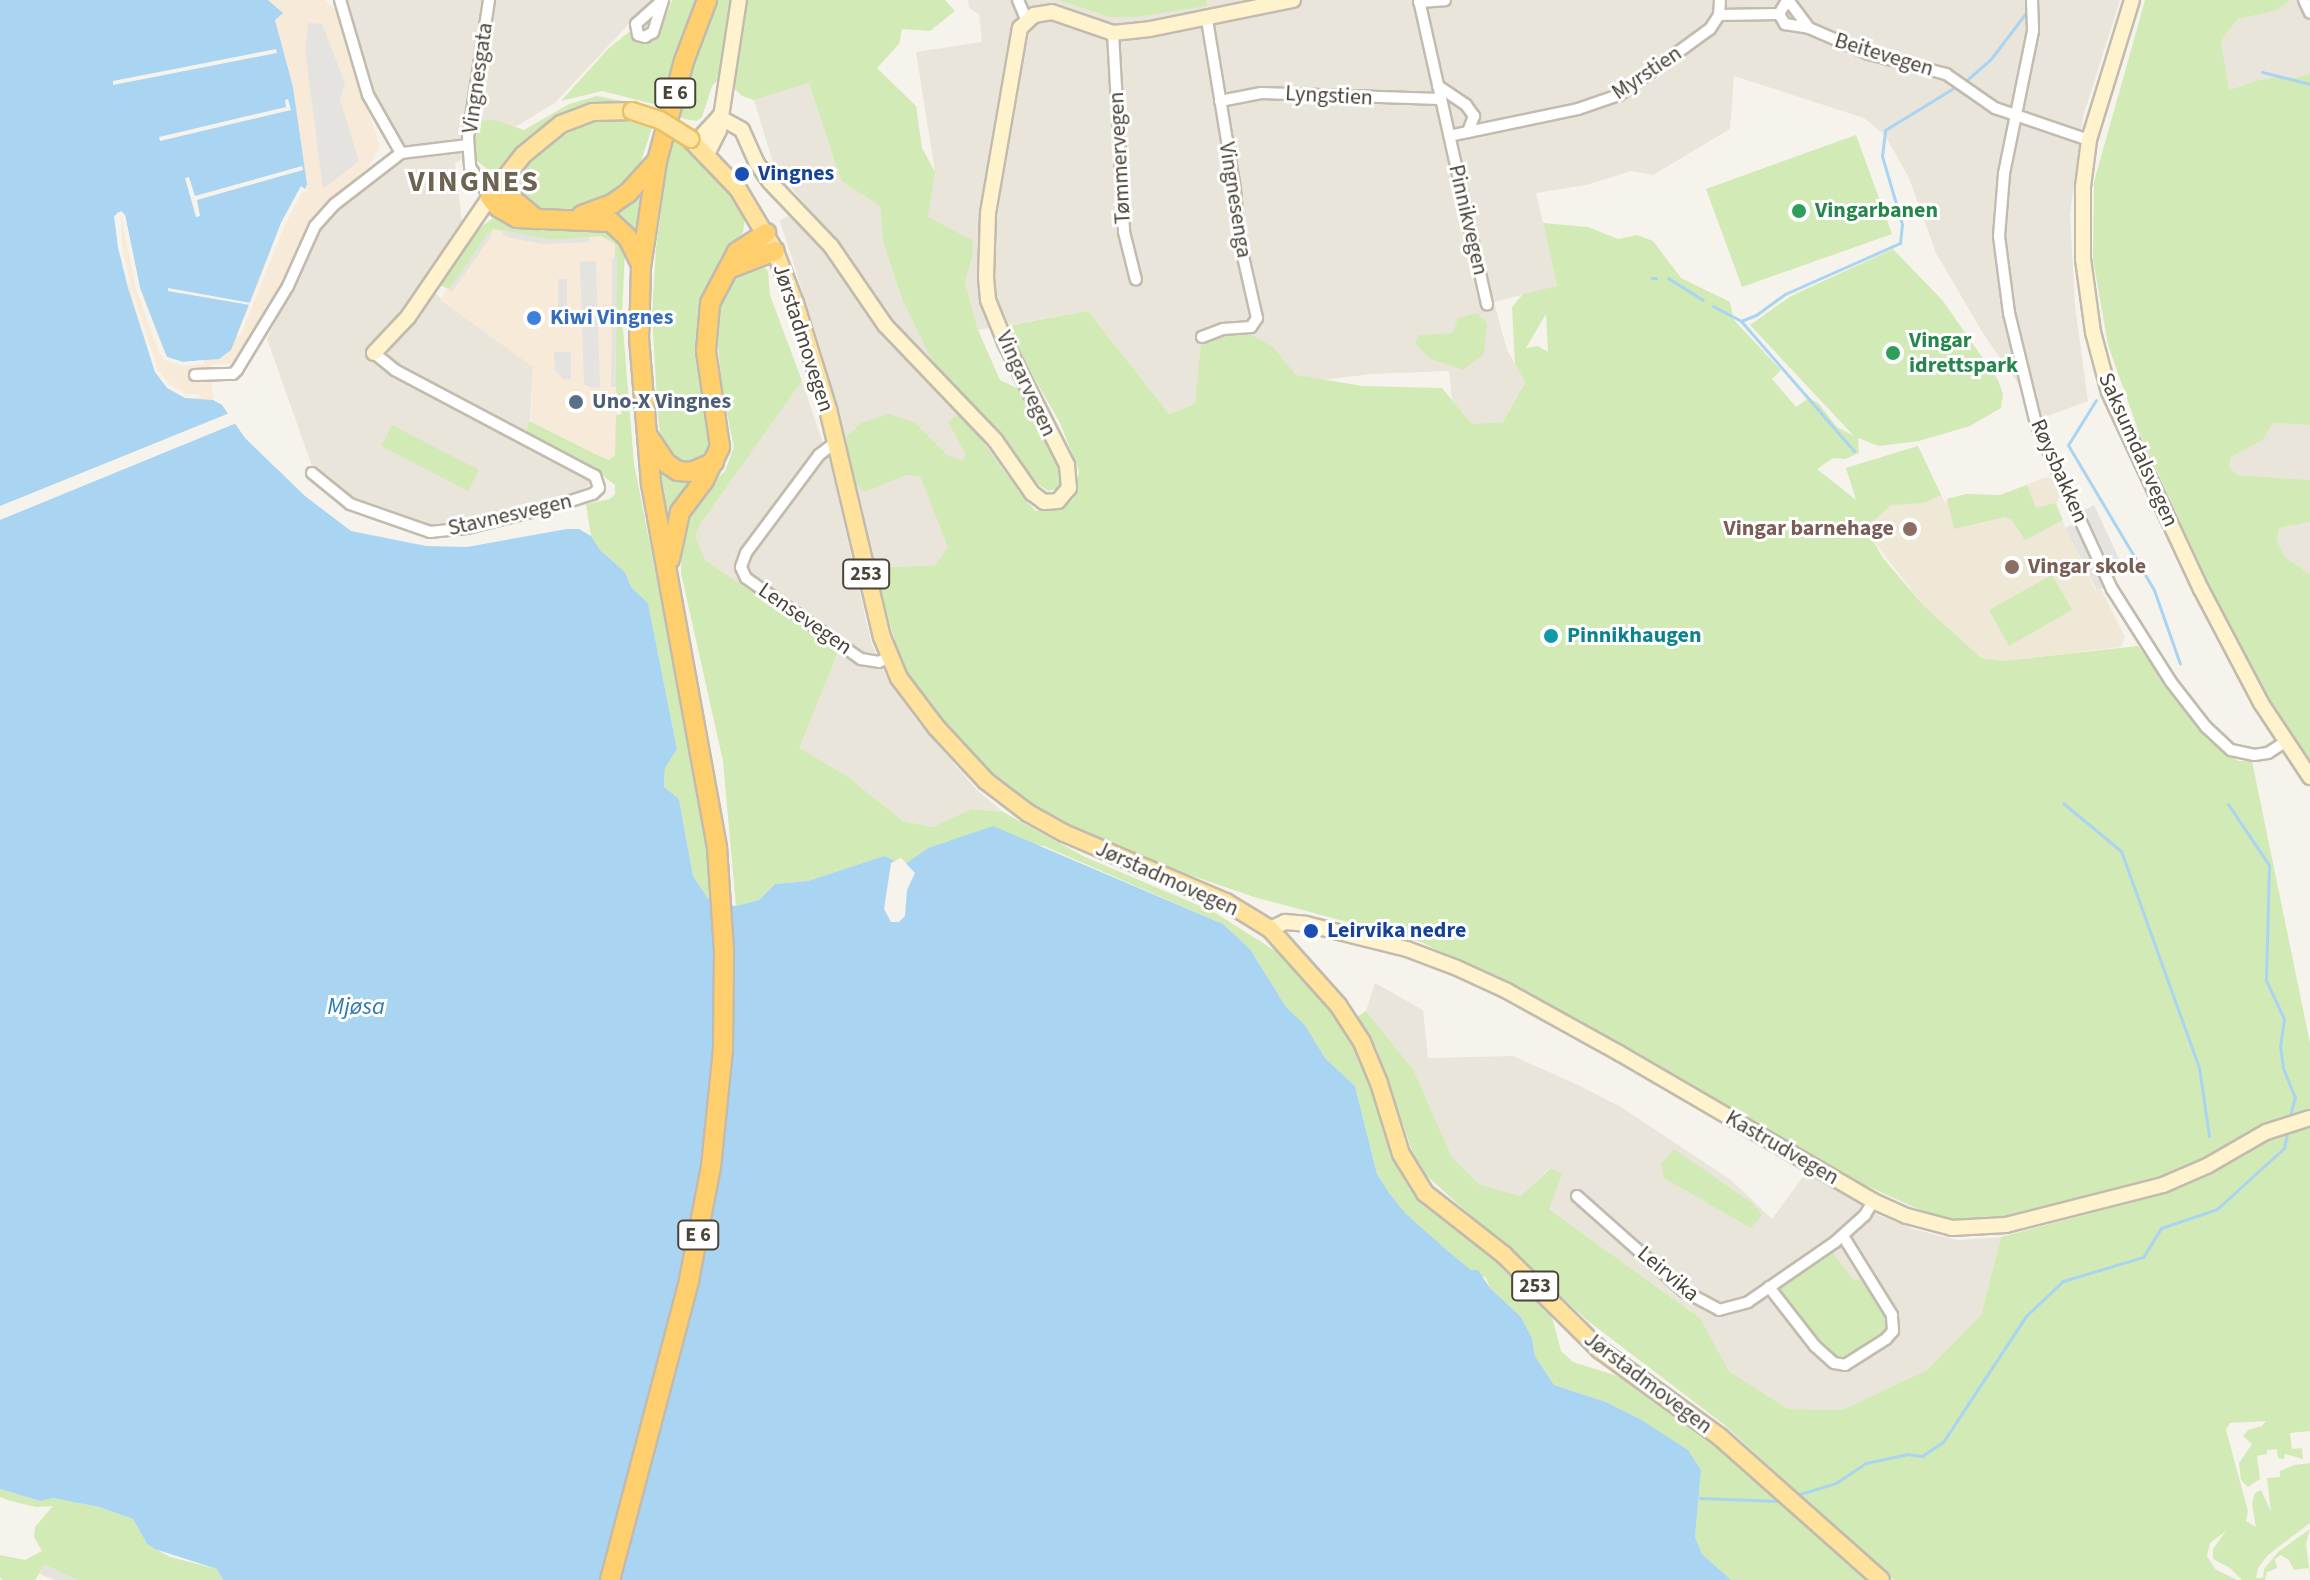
<!DOCTYPE html>
<html>
<head>
<meta charset="utf-8">
<style>
	body { margin:0 }
	#map { position:relative; width:2310px; height:1580px; overflow:hidden; background:#f6f3ec; font-family:"Source Sans 3",sans-serif }
	div>[style] { position:absolute }
	[style*='--x'] { left:calc(var(--x)*1px); top:calc(var(--y)*1px); width:calc(var(--w)*1px); rotate:calc(var(--a)*1deg) }
	.residential>* { inset:0; background:#eae5da }
	.commercial>* { inset:0; background:#f7ead8 }
	.education>* { inset:0; background:#efe8d6 }
	.green>* { inset:0; background:#d2eab5 }
	.parking>* { inset:0; background:#e5e3e0 }
	.water>* { inset:0; background:#a9d4f2 }
	.pier>* { inset:0; background:#f6f3ec }
	.stream>* { height:3px; margin:-1.5px; padding:0 1.5px; transform-origin:1.5px; border-radius:1.5px; background:#a9d4f2 }
	.roads { filter:drop-shadow(2px 0 #c2bbae) drop-shadow(-2px 0 #c2bbae) drop-shadow(0 2px #c2bbae) drop-shadow(0 -2px #c2bbae) }
	.street>* { height:10px; margin:-5px; padding:0 5px; transform-origin:5px; border-radius:5px; background:#fff }
	.secondary>* { height:14px; margin:-7px; padding:0 7px; transform-origin:7px; border-radius:7px; background:#fff3cd }
	.primary>* { height:16px; margin:-8px; padding:0 8px; transform-origin:8px; border-radius:8px; background:#ffe39c }
	.highway>* { height:18px; margin:-9px; padding:0 9px; transform-origin:9px; border-radius:9px; background:#ffcf6e }
	.bridges { filter:drop-shadow(2px 0 #e6c16a) drop-shadow(-2px 0 #e6c16a) drop-shadow(0 2px #e6c16a) drop-shadow(0 -2px #e6c16a) }
	.primary-bridge>* { height:16px; margin:-8px; padding:0 8px; transform-origin:8px; border-radius:8px; background:#ffe39c }
	.dots>* { width:22px; height:22px; translate:-50% -50%; box-sizing:border-box; border:4px solid #fff; border-radius:50% }
	span { translate:-50% -50%; white-space:nowrap; text-align:center; line-height:1.15; -webkit-text-stroke:6px #fff; paint-order:stroke }
	.shield-label span { padding:2px 6px; background:#fff; border:2px solid; border-radius:6px; -webkit-text-stroke-width:0 }
	.shield-label { font-size:20px; color:#4b4439; font-weight:700 }
	.street-label { font-size:22px; color:#4b4439 }
	.transit-label { font-size:22px; color:#164399; font-weight:700 }
	.left { translate:0 -50%; text-align:left }
	.leisure-label { font-size:22px; color:#27864d; font-weight:700 }
	.shop-label { font-size:22px; color:#366cbe; font-weight:700 }
	.service-label { font-size:22px; color:#4e5e75; font-weight:700 }
	.education-label { font-size:22px; color:#785e54; font-weight:700 }
	.right { translate:-100% -50%; text-align:right }
	.culture-label { font-size:22px; color:#0d838f; font-weight:700 }
	.water-label { font-size:24px; color:#2e7ab2; font-style:italic }
	.district-label { font-size:30px; color:#6e6250; font-weight:700; letter-spacing:2px }
</style>
</head>
<body>
<div id="map">
	<div class="residential">
		<div style="clip-path:polygon(342px 0,651px 0,555px 103px,455px 163px,462px 222px,420px 282px,533px 367px,530px 421px,611px 460px,579px 496px,450px 527px,423px 526px,358px 501px,313px 469px,267px 339px,319px 233px,340px 208px,396px 165px)"></div>
		<div style="clip-path:polygon(968px 0,1058px 0,1109px 17px,1136px 17px,1206px 6px,1206px 0,2120px 0,2083px 117px,2070px 215px,2075px 306px,2088px 401px,2042px 418px,1984px 335px,1936px 253px,1909px 178px,1885px 135px,1864px 118px,1734px 76px,1730px 129px,1653px 175px,1631px 171px,1586px 185px,1536px 193px,1557px 286px,1494px 302px,1507px 350px,1525px 381px,1503px 422px,1472px 424px,1452px 400px,1449px 371px,1372px 374px,1229px 391px,1169px 414px,1088px 311px,978px 330px,965px 282px,973px 254px,928px 217px,935px 172px,916px 52px,982px 42px,979px 14px,969px 8px)"></div>
		<div style="clip-path:polygon(2291px 0,2310px 0,2310px 73px,2296px 78px,2282px 76px,2259px 80px,2229px 90px,2221px 41px,2238px 19px,2275px 11px)"></div>
		<div style="clip-path:polygon(809px 83px,841px 181px,880px 206px,883px 242px,902px 299px,961px 412px,1000px 463px,937px 565px,873px 568px,822px 353px,780px 221px,805px 204px,775px 169px,754px 100px)"></div>
		<div style="clip-path:polygon(802px 381px,832px 470px,871px 642px,886px 677px,916px 720px,976px 789px,1003px 812px,971px 809px,933px 827px,903px 821px,847px 776px,798px 748px,839px 650px,705px 560px,697px 549px,695px 536px,699px 524px)"></div>
		<div style="clip-path:polygon(2273px 423px,2310px 425px,2310px 480px,2237px 475px,2229px 466px,2231px 457px,2263px 440px)"></div>
		<div style="clip-path:polygon(2310px 522px,2310px 574px,2285px 557px,2276px 539px,2280px 528px)"></div>
		<div style="clip-path:polygon(1375px 983px,1423px 1010px,1428px 1058px,1513px 1056px,1578px 1085px,1621px 1107px,1731px 1180px,1772px 1219px,1807px 1171px,1880px 1216px,1913px 1229px,1957px 1240px,2001px 1237px,1981px 1315px,1927px 1370px,1842px 1410px,1788px 1409px,1729px 1371px,1700px 1318px,1548px 1208px,1561px 1174px,1550px 1168px,1520px 1196px,1479px 1184px,1452px 1157px,1413px 1069px,1366px 1011px)"></div>
	</div>
	<div class="commercial">
		<div style="clip-path:polygon(268px 0,324px 0,336px 10px,380px 147px,369px 166px,312px 219px,288px 274px,236px 363px,211px 365px,213px 400px,185px 398px,155px 372px,128px 288px,117px 212px,121px 211px,183px 362px,219px 359px,230px 350px,281px 223px,307px 184px,293px 87px,275px 20px,279px 8px)"></div>
		<div style="clip-path:polygon(494px 227px,600px 235px,614px 241px,617px 258px,617px 459px,610px 461px,531px 428px,533px 367px,440px 300px,487px 231px)"></div>
	</div>
	<div class="education">
		<div style="clip-path:polygon(1918px 446px,1945px 503px,1947px 499px,1966px 494px,2000px 495px,2047px 477px,2057px 481px,2062px 492px,2057px 503px,2065px 528px,2096px 591px,2101px 589px,2125px 637px,2121px 647px,2004px 661px,1981px 658px,1924px 606px,1868px 534px,1846px 468px)"></div>
	</div>
	<div class="green">
		<div style="clip-path:polygon(672px 0,696px 0,657px 105px,602px 91px,561px 101px,609px 48px,629px 32px,635px 40px,647px 43px,660px 33px)"></div>
		<div style="clip-path:polygon(717px 0,733px 0,717px 81px,712px 86px,702px 117px,697px 121px,685px 119px,676px 115px)"></div>
		<div style="clip-path:polygon(746px 0,945px 0,955px 11px,930px 31px,902px 29px,899px 44px,877px 68px,916px 106px,922px 148px,935px 172px,928px 217px,972px 240px,973px 254px,965px 282px,978px 330px,1000px 380px,1021px 390px,1060px 465px,1061px 481px,1056px 489px,1048px 491px,1030px 478px,995px 427px,934px 364px,902px 299px,883px 242px,880px 206px,841px 181px,809px 83px,754px 100px,742px 96px,732px 86px)"></div>
		<div style="clip-path:polygon(1058px 0,1206px 0,1207px 6px,1137px 17px,1109px 17px)"></div>
		<div style="clip-path:polygon(2145px 0,2291px 0,2275px 11px,2238px 19px,2221px 41px,2229px 90px,2259px 80px,2282px 76px,2296px 78px,2310px 73px,2310px 425px,2273px 423px,2263px 440px,2231px 457px,2229px 466px,2237px 475px,2310px 480px,2310px 522px,2280px 528px,2276px 539px,2285px 557px,2310px 574px,2310px 766px,2260px 687px,2224px 617px,2137px 427px,2108px 345px,2093px 259px,2094px 182px)"></div>
		<div style="clip-path:polygon(597px 96px,628px 102px,601px 102px,568px 111px,535px 131px,494px 174px,477px 161px,473px 145px,474px 121px,495px 120px,524px 130px,569px 104px)"></div>
		<div style="clip-path:polygon(618px 118px,652px 128px,638px 170px,618px 194px,570px 211px,539px 210px,520px 195px,518px 186px,522px 172px,545px 147px,583px 124px)"></div>
		<div style="clip-path:polygon(1856px 135px,1892px 234px,1742px 287px,1706px 189px)"></div>
		<div style="clip-path:polygon(671px 138px,706px 162px,738px 201px,745px 218px,743px 232px,708px 283px,697px 324px,698px 367px,710px 427px,710px 449px,701px 462px,675px 464px,662px 444px,658px 417px,652px 315px,656px 248px)"></div>
		<div style="clip-path:polygon(644px 188px,640px 209px,636px 240px,606px 213px)"></div>
		<div style="clip-path:polygon(493px 218px,543px 231px,594px 226px,615px 232px,625px 251px,622px 316px,634px 464px,695px 770px,707px 842px,711px 903px,693px 876px,679px 799px,664px 787px,665px 768px,677px 749px,648px 603px,631px 587px,625px 572px,601px 551px,591px 536px,586px 504px,610px 499px,615px 494px,615px 485px,586px 463px,527px 432px,529px 421px,597px 455px,609px 460px,615px 455px,616px 415px,622px 414px,616px 390px,615px 244px,601px 236px,552px 240px,493px 229px,449px 289px,442px 286px,440px 283px,477px 230px)"></div>
		<div style="clip-path:polygon(evenodd,1543px 223px,1588px 227px,1618px 239px,1637px 235px,1653px 241px,1681px 278px,1730px 302px,1734px 320px,1781px 370px,1772px 379px,1796px 407px,1809px 398px,1819px 404px,1837px 427px,1854px 436px,1750px 325px,1791px 296px,1893px 249px,1943px 301px,1998px 380px,2003px 394px,2001px 408px,1970px 426px,1919px 441px,1879px 446px,1858px 438px,1859px 453px,1845px 459px,1833px 458px,1817px 469px,1856px 500px,1846px 468px,1918px 446px,1941px 495px,1923px 503px,1891px 505px,1866px 528px,1883px 558px,1924px 606px,1981px 658px,2004px 661px,2138px 646px,2207px 739px,2238px 761px,2252px 761px,2310px 1043px,2310px 1112px,2166px 1179px,2016px 1217px,1964px 1223px,1938px 1218px,1825px 1167px,1521px 992px,1421px 942px,1254px 897px,1097px 843px,1064px 827px,1002px 787px,960px 743px,915px 687px,901px 661px,873px 568px,936px 565px,948px 547px,920px 476px,906px 475px,865px 492px,853px 482px,843px 441px,861px 423px,889px 414px,914px 422px,948px 456px,962px 460px,966px 454px,948px 422px,961px 412px,1026px 501px,1036px 511px,1061px 509px,1074px 499px,1079px 471px,1060px 423px,1005px 326px,1088px 311px,1169px 414px,1195px 404px,1201px 344px,1224px 334px,1252px 335px,1273px 347px,1296px 375px,1363px 386px,1442px 388px,1472px 424px,1503px 422px,1525px 382px,1515px 364px,1512px 307px,1523px 294px,1557px 286px,1543px 223px,1546px 314px,1548px 352px,1538px 346px,1526px 348px,1546px 314px)"></div>
		<div style="clip-path:polygon(762px 265px,768px 271px,770px 295px,802px 381px,700px 524px,695px 536px,705px 560px,839px 650px,799px 748px,847px 776px,903px 821px,933px 827px,971px 809px,1003px 812px,1085px 857px,1214px 912px,1288px 959px,1346px 1027px,1362px 1057px,1397px 1167px,1410px 1189px,1503px 1263px,1537px 1295px,1552px 1317px,1561px 1351px,1573px 1362px,1630px 1380px,1711px 1436px,1870px 1580px,1731px 1580px,1702px 1554px,1695px 1537px,1701px 1470px,1688px 1451px,1640px 1419px,1606px 1402px,1554px 1385px,1535px 1356px,1532px 1338px,1521px 1317px,1490px 1288px,1486px 1278px,1471px 1271px,1406px 1215px,1389px 1193px,1377px 1174px,1355px 1086px,1325px 1058px,1305px 1025px,1286px 1007px,1250px 949px,1223px 924px,1044px 846px,948px 841px,928px 848px,904px 865px,884px 856px,808px 881px,775px 884px,759px 900px,736px 906px,723px 761px,681px 573px,682px 529px,695px 501px,725px 471px,734px 447px,722px 390px,716px 320px,725px 293px,734px 279px,746px 269px)"></div>
		<div style="clip-path:polygon(1477px 313px,1487px 323px,1484px 354px,1463px 370px,1429px 358px,1415px 343px,1418px 335px,1453px 333px,1458px 318px)"></div>
		<div style="clip-path:polygon(392px 425px,479px 470px,468px 491px,381px 446px)"></div>
		<div style="clip-path:polygon(656px 462px,694px 478px,668px 531px)"></div>
		<div style="clip-path:polygon(2027px 485px,2036px 508px,2055px 503px,2063px 520px,2025px 540px,2011px 519px,2005px 517px,1954px 529px,1947px 499px,1966px 494px,2000px 495px)"></div>
		<div style="clip-path:polygon(2052px 575px,2072px 610px,2009px 646px,1989px 610px)"></div>
		<div style="clip-path:polygon(1366px 1011px,1413px 1069px,1452px 1157px,1479px 1184px,1520px 1196px,1551px 1168px,1562px 1174px,1549px 1209px,1700px 1318px,1729px 1371px,1788px 1409px,1842px 1410px,1927px 1370px,1981px 1315px,2001px 1237px,2167px 1193px,2271px 1139px,2310px 1127px,2310px 1431px,2290px 1433px,2292px 1449px,2302px 1448px,2303px 1459px,2285px 1454px,2284px 1459px,2278px 1458px,2277px 1449px,2267px 1450px,2267px 1454px,2257px 1456px,2260px 1479px,2248px 1487px,2241px 1480px,2239px 1463px,2252px 1444px,2243px 1436px,2248px 1430px,2262px 1426px,2266px 1421px,2230px 1423px,2226px 1430px,2248px 1511px,2246px 1521px,2256px 1527px,2252px 1504px,2255px 1493px,2261px 1490px,2271px 1512px,2267px 1478px,2280px 1477px,2280px 1471px,2294px 1465px,2310px 1463px,2310px 1523px,2268px 1555px,2258px 1568px,2256px 1578px,2263px 1578px,2264px 1569px,2278px 1552px,2310px 1529px,2306px 1544px,2310px 1575px,2308px 1568px,2294px 1570px,2289px 1560px,2281px 1555px,2275px 1559px,2277px 1568px,2267px 1572px,2265px 1580px,2242px 1580px,2230px 1568px,2213px 1559px,2213px 1549px,2226px 1531px,2210px 1543px,2207px 1556px,2215px 1569px,2237px 1580px,1894px 1580px,1722px 1423px,1588px 1321px,1418px 1168px,1376px 1047px,1355px 1018px)"></div>
		<div style="clip-path:polygon(1674px 1149px,1752px 1203px,1762px 1215px,1751px 1228px,1664px 1178px,1661px 1164px)"></div>
		<div style="clip-path:polygon(1831px 1250px,1854px 1281px,1862px 1278px,1889px 1321px,1885px 1335px,1847px 1358px,1831px 1357px,1780px 1294px,1780px 1284px)"></div>
		<div style="clip-path:polygon(0 1489px,39px 1501px,53px 1498px,99px 1507px,133px 1519px,147px 1544px,170px 1557px,217px 1569px,223px 1580px,77px 1580px,45px 1565px,35px 1580px,3px 1580px,0 1578px,0 1555px,25px 1560px,42px 1551px,34px 1537px,35px 1527px,53px 1506px,36px 1507px,11px 1501px,0 1497px)"></div>
	</div>
	<div class="parking">
		<div style="clip-path:polygon(308px 23px,322px 24px,345px 83px,340px 100px,359px 161px,323px 189px,305px 49px)"></div>
		<div style="clip-path:polygon(504px 230px,552px 240px,589px 237px,589px 242px,542px 244px,512px 238px,502px 235px)"></div>
		<div style="clip-path:polygon(489px 232px,492px 235px,452px 292px,449px 289px)"></div>
		<div style="clip-path:polygon(612px 258px,617px 258px,616px 387px,611px 387px)"></div>
		<div style="clip-path:polygon(596px 261px,600px 387px,592px 388px,584px 384px,580px 262px)"></div>
		<div style="clip-path:polygon(558px 279px,567px 279px,567px 325px,558px 325px)"></div>
		<div style="clip-path:polygon(554px 352px,571px 352px,571px 379px,563px 379px,555px 370px)"></div>
		<div style="clip-path:polygon(2094px 505px,2121px 563px,2111px 567px,2084px 510px)"></div>
		<div style="clip-path:polygon(2075px 523px,2106px 586px,2097px 591px,2065px 528px)"></div>
		<div style="clip-path:polygon(45px 1565px,77px 1580px,54px 1580px,40px 1574px)"></div>
	</div>
	<div class="water">
		<div style="clip-path:polygon(0 0,268px 0,283px 13px,275px 20px,293px 87px,307px 184px,305px 189px,301px 187px,281px 223px,231px 350px,219px 359px,183px 362px,167px 357px,140px 288px,125px 215px,117px 212px,118px 247px,128px 288px,155px 372px,185px 398px,213px 400px,222px 405px,245px 438px,305px 496px,351px 531px,426px 546px,467px 547px,567px 529px,579px 529px,591px 536px,601px 551px,625px 572px,631px 587px,648px 603px,677px 749px,665px 768px,664px 787px,679px 799px,693px 876px,711px 903px,736px 906px,759px 900px,775px 884px,808px 881px,884px 856px,904px 865px,928px 848px,993px 826px,1223px 924px,1250px 949px,1286px 1007px,1305px 1025px,1325px 1058px,1355px 1086px,1377px 1174px,1389px 1193px,1406px 1214px,1449px 1252px,1471px 1270px,1478px 1270px,1490px 1288px,1521px 1317px,1532px 1338px,1535px 1356px,1554px 1385px,1606px 1402px,1640px 1419px,1688px 1450px,1701px 1470px,1695px 1537px,1702px 1554px,1731px 1580px,223px 1580px,217px 1569px,155px 1549px,147px 1544px,133px 1519px,99px 1507px,53px 1498px,40px 1501px,0 1489px)"></div>
	</div>
	<div class="pier">
		<div style="clip-path:polygon(276px 49px,277px 53px,113px 85px,113px 81px)"></div>
		<div style="clip-path:polygon(288px 99px,291px 110px,160px 141px,159px 137px,286px 107px,285px 100px)"></div>
		<div style="clip-path:polygon(302px 166px,303px 170px,197px 200px,200px 216px,196px 217px,185px 178px,189px 177px,195px 196px)"></div>
		<div style="clip-path:polygon(301px 186px,307px 191px,302px 192px,285px 225px,240px 336px,237px 335px,250px 305px,168px 291px,168px 288px,251px 303px,281px 223px)"></div>
		<div style="clip-path:polygon(121px 211px,125px 215px,140px 288px,163px 350px,167px 357px,183px 362px,204px 360px,205px 364px,183px 366px,165px 360px,159px 352px,136px 289px,121px 215px,122px 247px,131px 287px,158px 370px,170px 385px,186px 394px,202px 395px,197px 398px,185px 398px,167px 388px,155px 372px,118px 247px,114px 216px)"></div>
		<div style="clip-path:polygon(232px 412px,239px 422px,0 520px,0 506px)"></div>
		<div style="clip-path:polygon(901px 858px,915px 873px,907px 890px,905px 916px,899px 922px,891px 922px,884px 909px,891px 863px)"></div>
	</div>
	<div class="stream">
		<div style="--x:2262;--y:72;--w:49;--a:14"></div>
		<div style="--x:1968;--y:79;--w:29;--a:-41"></div>
		<div style="--x:1990;--y:60;--w:58;--a:-52.7"></div>
		<div style="--x:1652;--y:278;--w:4;--a:0"></div>
		<div style="--x:1668;--y:278;--w:41;--a:32.2"></div>
		<div style="--x:1713;--y:306;--w:32;--a:28"></div>
		<div style="--x:1741;--y:321;--w:16;--a:-22"></div>
		<div style="--x:1756;--y:315;--w:36;--a:-36"></div>
		<div style="--x:1785;--y:294;--w:126;--a:-23.9"></div>
		<div style="--x:1900;--y:243;--w:19;--a:-84"></div>
		<div style="--x:1902;--y:224;--w:71;--a:-106.4"></div>
		<div style="--x:1882;--y:156;--w:26;--a:-83"></div>
		<div style="--x:1885;--y:130;--w:79;--a:-31.5"></div>
		<div style="--x:1741;--y:321;--w:172;--a:49"></div>
		<div style="--x:2096;--y:400;--w:53;--a:121.9"></div>
		<div style="--x:2068;--y:445;--w:169;--a:59.3"></div>
		<div style="--x:2154;--y:590;--w:78;--a:70.6"></div>
		<div style="--x:2063;--y:803;--w:75;--a:39.6"></div>
		<div style="--x:2121;--y:851;--w:231;--a:70.2"></div>
		<div style="--x:2199;--y:1068;--w:69;--a:81.6"></div>
		<div style="--x:2228;--y:804;--w:73;--a:56.1"></div>
		<div style="--x:2269;--y:865;--w:115;--a:91.5"></div>
		<div style="--x:2266;--y:980;--w:43;--a:65.2"></div>
		<div style="--x:2284;--y:1019;--w:27;--a:98"></div>
		<div style="--x:2280;--y:1046;--w:22;--a:82"></div>
		<div style="--x:2283;--y:1068;--w:31;--a:68"></div>
		<div style="--x:2295;--y:1097;--w:16;--a:105"></div>
		<div style="--x:1800;--y:1494;--w:38;--a:-17"></div>
		<div style="--x:1836;--y:1483;--w:36;--a:-34"></div>
		<div style="--x:1866;--y:1463;--w:43;--a:-12.1"></div>
		<div style="--x:1908;--y:1454;--w:14;--a:8"></div>
		<div style="--x:1922;--y:1456;--w:25;--a:-34"></div>
		<div style="--x:1943;--y:1442;--w:151;--a:-56.6"></div>
		<div style="--x:2026;--y:1316;--w:51;--a:-43.4"></div>
		<div style="--x:2063;--y:1281;--w:84;--a:-16.7"></div>
		<div style="--x:2143;--y:1257;--w:34;--a:-58"></div>
		<div style="--x:2161;--y:1228;--w:59;--a:-18.7"></div>
		<div style="--x:2217;--y:1209;--w:91;--a:-42.3"></div>
		<div style="--x:2284;--y:1148;--w:14;--a:-78"></div>
		<div style="--x:1700;--y:1498;--w:78;--a:2.2"></div>
	</div>
	<div class="roads">
		<div class="street">
			<div style="--x:489;--y:0;--w:139;--a:98.7"></div>
			<div style="--x:468;--y:137;--w:30;--a:86"></div>
			<div style="--x:470;--y:167;--w:36;--a:56"></div>
			<div style="--x:663;--y:0;--w:34;--a:107"></div>
			<div style="--x:653;--y:32;--w:9;--a:148"></div>
			<div style="--x:645;--y:37;--w:7;--a:-164"></div>
			<div style="--x:638;--y:35;--w:11;--a:-100"></div>
			<div style="--x:636;--y:24;--w:36;--a:-42"></div>
			<div style="--x:1018;--y:0;--w:21;--a:67"></div>
			<div style="--x:1419;--y:0;--w:312;--a:77.4"></div>
			<div style="--x:2032;--y:0;--w:31;--a:88"></div>
			<div style="--x:2033;--y:31;--w:146;--a:101.5"></div>
			<div style="--x:2004;--y:174;--w:62;--a:94.6"></div>
			<div style="--x:1999;--y:236;--w:78;--a:82.6"></div>
			<div style="--x:2009;--y:313;--w:114;--a:76.3"></div>
			<div style="--x:2036;--y:424;--w:182;--a:65.3"></div>
			<div style="--x:2112;--y:589;--w:110;--a:57.6"></div>
			<div style="--x:2171;--y:682;--w:57;--a:52.1"></div>
			<div style="--x:2206;--y:727;--w:34;--a:43"></div>
			<div style="--x:2231;--y:750;--w:24;--a:12"></div>
			<div style="--x:2254;--y:755;--w:14;--a:-8"></div>
			<div style="--x:2268;--y:753;--w:20;--a:-33"></div>
			<div style="--x:2304;--y:0;--w:14;--a:65"></div>
			<div style="--x:1419;--y:2;--w:26;--a:-4"></div>
			<div style="--x:1779;--y:14;--w:12;--a:59"></div>
			<div style="--x:1785;--y:24;--w:24;--a:9"></div>
			<div style="--x:1809;--y:28;--w:65;--a:23.4"></div>
			<div style="--x:1869;--y:54;--w:80;--a:14.6"></div>
			<div style="--x:1946;--y:74;--w:60;--a:34.8"></div>
			<div style="--x:1995;--y:108;--w:99;--a:18.8"></div>
			<div style="--x:1779;--y:14;--w:12;--a:-59"></div>
			<div style="--x:1785;--y:4;--w:6;--a:0"></div>
			<div style="--x:1791;--y:4;--w:30;--a:53"></div>
			<div style="--x:1719;--y:15;--w:60;--a:-1"></div>
			<div style="--x:1113;--y:33;--w:199;--a:86.8"></div>
			<div style="--x:1124;--y:232;--w:49;--a:76"></div>
			<div style="--x:1438;--y:86;--w:34;--a:34"></div>
			<div style="--x:1466;--y:105;--w:14;--a:54"></div>
			<div style="--x:1474;--y:116;--w:17;--a:111"></div>
			<div style="--x:1468;--y:132;--w:19;--a:168"></div>
			<div style="--x:1220;--y:101;--w:42;--a:-11"></div>
			<div style="--x:1261;--y:93;--w:179;--a:1.9"></div>
			<div style="--x:1468;--y:132;--w:112;--a:-11.8"></div>
			<div style="--x:1578;--y:109;--w:43;--a:-18.9"></div>
			<div style="--x:1619;--y:95;--w:112;--a:-36"></div>
			<div style="--x:1710;--y:29;--w:17;--a:-57"></div>
			<div style="--x:1719;--y:15;--w:15;--a:-86"></div>
			<div style="--x:401;--y:153;--w:67;--a:-6.8"></div>
			<div style="--x:1202;--y:337;--w:22;--a:-21"></div>
			<div style="--x:1223;--y:329;--w:28;--a:-4"></div>
			<div style="--x:1251;--y:327;--w:11;--a:-56"></div>
			<div style="--x:1257;--y:318;--w:81;--a:-102.8"></div>
			<div style="--x:1239;--y:239;--w:50;--a:-94.6"></div>
			<div style="--x:1235;--y:189;--w:171;--a:-99.4"></div>
			<div style="--x:195;--y:375;--w:38;--a:-2"></div>
			<div style="--x:233;--y:374;--w:6;--a:-45"></div>
			<div style="--x:237;--y:370;--w:98;--a:-58.7"></div>
			<div style="--x:288;--y:286;--w:66;--a:-65.8"></div>
			<div style="--x:315;--y:226;--w:30;--a:-48"></div>
			<div style="--x:335;--y:204;--w:83;--a:-37.7"></div>
			<div style="--x:401;--y:153;--w:67;--a:-119.6"></div>
			<div style="--x:368;--y:95;--w:99;--a:-106.4"></div>
			<div style="--x:836;--y:442;--w:21;--a:143"></div>
			<div style="--x:819;--y:455;--w:122;--a:126.7"></div>
			<div style="--x:746;--y:553;--w:15;--a:110"></div>
			<div style="--x:741;--y:567;--w:12;--a:66"></div>
			<div style="--x:746;--y:578;--w:141;--a:35.2"></div>
			<div style="--x:861;--y:659;--w:18;--a:9"></div>
			<div style="--x:879;--y:662;--w:11;--a:-27"></div>
			<div style="--x:312;--y:473;--w:49;--a:39.2"></div>
			<div style="--x:350;--y:504;--w:85;--a:19.3"></div>
			<div style="--x:430;--y:532;--w:37;--a:-6"></div>
			<div style="--x:467;--y:528;--w:91;--a:-14"></div>
			<div style="--x:555;--y:506;--w:40;--a:-18"></div>
			<div style="--x:593;--y:494;--w:8;--a:-45"></div>
			<div style="--x:599;--y:488;--w:13;--a:-108"></div>
			<div style="--x:595;--y:476;--w:226;--a:-152.1"></div>
			<div style="--x:395;--y:370;--w:27;--a:-141"></div>
			<div style="--x:1577;--y:1196;--w:143;--a:41.6"></div>
			<div style="--x:1684;--y:1291;--w:40;--a:28"></div>
			<div style="--x:1719;--y:1310;--w:30;--a:-15"></div>
			<div style="--x:1748;--y:1302;--w:106;--a:-34.6"></div>
			<div style="--x:1835;--y:1242;--w:40;--a:-42"></div>
			<div style="--x:1865;--y:1215;--w:16;--a:-60"></div>
			<div style="--x:1769;--y:1287;--w:75;--a:52.1"></div>
			<div style="--x:1815;--y:1346;--w:25;--a:42"></div>
			<div style="--x:1834;--y:1363;--w:11;--a:10"></div>
			<div style="--x:1845;--y:1365;--w:49;--a:-32.4"></div>
			<div style="--x:1886;--y:1339;--w:11;--a:-49"></div>
			<div style="--x:1893;--y:1331;--w:16;--a:-94"></div>
			<div style="--x:1892;--y:1315;--w:93;--a:-121.8"></div>
		</div>
		<div class="secondary">
			<div style="--x:2132;--y:0;--w:146;--a:107.1"></div>
			<div style="--x:2089;--y:140;--w:47;--a:97.3"></div>
			<div style="--x:2083;--y:187;--w:72;--a:90"></div>
			<div style="--x:2083;--y:259;--w:74;--a:82.2"></div>
			<div style="--x:2093;--y:332;--w:62;--a:75.1"></div>
			<div style="--x:2109;--y:392;--w:217;--a:65"></div>
			<div style="--x:2201;--y:589;--w:129;--a:62.2"></div>
			<div style="--x:2261;--y:703;--w:89;--a:56.5"></div>
			<div style="--x:719;--y:117;--w:26;--a:29"></div>
			<div style="--x:742;--y:130;--w:35;--a:66"></div>
			<div style="--x:756;--y:162;--w:24;--a:55"></div>
			<div style="--x:770;--y:182;--w:88;--a:46.4"></div>
			<div style="--x:831;--y:246;--w:96;--a:55.6"></div>
			<div style="--x:885;--y:325;--w:159;--a:46.3"></div>
			<div style="--x:995;--y:440;--w:65;--a:55.1"></div>
			<div style="--x:1032;--y:493;--w:15;--a:37"></div>
			<div style="--x:1044;--y:502;--w:14;--a:-4"></div>
			<div style="--x:1058;--y:501;--w:17;--a:-50"></div>
			<div style="--x:1069;--y:488;--w:23;--a:-95"></div>
			<div style="--x:1067;--y:465;--w:138;--a:-116.8"></div>
			<div style="--x:1005;--y:342;--w:45;--a:-112"></div>
			<div style="--x:988;--y:300;--w:23;--a:-95"></div>
			<div style="--x:986;--y:277;--w:64;--a:-88.2"></div>
			<div style="--x:988;--y:213;--w:188;--a:-80.2"></div>
			<div style="--x:1020;--y:28;--w:19;--a:-43"></div>
			<div style="--x:1034;--y:15;--w:18;--a:-9"></div>
			<div style="--x:1052;--y:12;--w:65;--a:19"></div>
			<div style="--x:1113;--y:33;--w:37;--a:-6"></div>
			<div style="--x:1150;--y:29;--w:146;--a:-11.5"></div>
			<div style="--x:695;--y:143;--w:35;--a:-47"></div>
			<div style="--x:707;--y:154;--w:27;--a:-63"></div>
			<div style="--x:719;--y:130;--w:132;--a:-81.3"></div>
			<div style="--x:374;--y:353;--w:50;--a:-46.6"></div>
			<div style="--x:408;--y:317;--w:145;--a:-55.7"></div>
			<div style="--x:1270;--y:929;--w:17;--a:-25"></div>
			<div style="--x:1285;--y:922;--w:21;--a:5"></div>
			<div style="--x:1306;--y:924;--w:104;--a:13.9"></div>
			<div style="--x:1407;--y:949;--w:53;--a:20.8"></div>
			<div style="--x:1457;--y:968;--w:55;--a:24.7"></div>
			<div style="--x:1507;--y:991;--w:128;--a:29"></div>
			<div style="--x:1619;--y:1053;--w:294;--a:30.2"></div>
			<div style="--x:1873;--y:1201;--w:37;--a:24"></div>
			<div style="--x:1907;--y:1216;--w:47;--a:14.9"></div>
			<div style="--x:1952;--y:1228;--w:54;--a:-3.2"></div>
			<div style="--x:2006;--y:1225;--w:162;--a:-14.3"></div>
			<div style="--x:2163;--y:1185;--w:48;--a:-23.4"></div>
			<div style="--x:2207;--y:1166;--w:68;--a:-30"></div>
			<div style="--x:2266;--y:1132;--w:46;--a:-17.7"></div>
		</div>
		<div class="primary">
			<div style="--x:690;--y:139;--w:69;--a:46.2"></div>
			<div style="--x:738;--y:189;--w:72;--a:59.2"></div>
			<div style="--x:775;--y:251;--w:56;--a:69"></div>
			<div style="--x:795;--y:303;--w:111;--a:72.7"></div>
			<div style="--x:828;--y:409;--w:234;--a:76.7"></div>
			<div style="--x:882;--y:637;--w:44;--a:67.5"></div>
			<div style="--x:899;--y:678;--w:61;--a:52.9"></div>
			<div style="--x:936;--y:727;--w:74;--a:47.2"></div>
			<div style="--x:986;--y:781;--w:53;--a:37.3"></div>
			<div style="--x:1028;--y:813;--w:41;--a:29.1"></div>
			<div style="--x:1064;--y:833;--w:176;--a:23.1"></div>
			<div style="--x:1226;--y:902;--w:52;--a:31.5"></div>
			<div style="--x:1270;--y:929;--w:102;--a:48.2"></div>
			<div style="--x:1338;--y:1005;--w:44;--a:57"></div>
			<div style="--x:1362;--y:1042;--w:44;--a:67.5"></div>
			<div style="--x:1379;--y:1083;--w:74;--a:72.8"></div>
			<div style="--x:1401;--y:1154;--w:46;--a:58.4"></div>
			<div style="--x:1425;--y:1193;--w:100;--a:38.1"></div>
			<div style="--x:1504;--y:1255;--w:135;--a:44.7"></div>
			<div style="--x:1600;--y:1350;--w:148;--a:35.9"></div>
			<div style="--x:1720;--y:1437;--w:215;--a:41.6"></div>
			<div style="--x:491;--y:196;--w:52;--a:-52"></div>
			<div style="--x:523;--y:155;--w:49;--a:-39.2"></div>
			<div style="--x:561;--y:124;--w:33;--a:-21"></div>
			<div style="--x:592;--y:112;--w:40;--a:-1.4"></div>
		</div>
		<div class="highway">
			<div style="--x:498;--y:187;--w:50;--a:40.1"></div>
			<div style="--x:490;--y:197;--w:13;--a:51"></div>
			<div style="--x:498;--y:207;--w:22;--a:30"></div>
			<div style="--x:517;--y:218;--w:94;--a:2.4"></div>
			<div style="--x:611;--y:222;--w:23;--a:43"></div>
			<div style="--x:628;--y:238;--w:28;--a:64"></div>
			<div style="--x:582;--y:215;--w:32;--a:-20"></div>
			<div style="--x:612;--y:204;--w:19;--a:-35"></div>
			<div style="--x:628;--y:193;--w:43;--a:-47.8"></div>
			<div style="--x:728;--y:269;--w:50;--a:-21"></div>
			<div style="--x:648;--y:436;--w:32;--a:56"></div>
			<div style="--x:666;--y:463;--w:14;--a:34"></div>
			<div style="--x:678;--y:471;--w:13;--a:4"></div>
			<div style="--x:691;--y:472;--w:25;--a:-23"></div>
			<div style="--x:670;--y:559;--w:48;--a:-78"></div>
			<div style="--x:680;--y:512;--w:40;--a:-53"></div>
			<div style="--x:704;--y:480;--w:37;--a:-64"></div>
			<div style="--x:720;--y:447;--w:97;--a:-98.3"></div>
			<div style="--x:706;--y:351;--w:48;--a:-85.2"></div>
			<div style="--x:710;--y:303;--w:58;--a:-62.1"></div>
			<div style="--x:737;--y:252;--w:35;--a:-33"></div>
			<div style="--x:610;--y:1580;--w:310;--a:-75.2"></div>
			<div style="--x:689;--y:1280;--w:115;--a:-79"></div>
			<div style="--x:711;--y:1167;--w:119;--a:-84.2"></div>
			<div style="--x:723;--y:1049;--w:99;--a:-89.4"></div>
			<div style="--x:724;--y:950;--w:103;--a:-93.9"></div>
			<div style="--x:717;--y:847;--w:369;--a:-100.3"></div>
			<div style="--x:651;--y:484;--w:145;--a:-94.7"></div>
			<div style="--x:639;--y:339;--w:72;--a:-88.4"></div>
			<div style="--x:641;--y:267;--w:107;--a:-81.4"></div>
			<div style="--x:657;--y:161;--w:104;--a:-74.9"></div>
			<div style="--x:684;--y:61;--w:65;--a:-69.3"></div>
		</div>
	</div>
	<div class="bridges">
		<div class="primary-bridge">
			<div style="--x:632;--y:111;--w:29;--a:18"></div>
			<div style="--x:660;--y:120;--w:36;--a:32"></div>
		</div>
	</div>
	<div class="dots">
		<div style="left:742px;top:174px;background:#1a4fb4"></div>
		<div style="left:1799px;top:211px;background:#2e9e5b"></div>
		<div style="left:534px;top:318px;background:#3f7fe0"></div>
		<div style="left:1893px;top:353px;background:#2e9e5b"></div>
		<div style="left:576px;top:402px;background:#5c6f8a"></div>
		<div style="left:1910px;top:529px;background:#8d6e63"></div>
		<div style="left:2012px;top:567px;background:#8d6e63"></div>
		<div style="left:1551px;top:636px;background:#0f9aa8"></div>
		<div style="left:1311px;top:931px;background:#1a4fb4"></div>
	</div>
	<div class="shield-label">
		<span style="left:675px;top:93px">E 6</span>
		<span style="left:866px;top:574px">253</span>
		<span style="left:698px;top:1235px">E 6</span>
		<span style="left:1535px;top:1286px">253</span>
	</div>
	<div class="street-label">
		<span style="left:1884px;top:55px;rotate:17deg">Beitevegen</span>
		<span style="left:1647px;top:73px;rotate:-34deg">Myrstien</span>
		<span style="left:478px;top:78px;rotate:-82deg">Vingnesgata</span>
		<span style="left:1329px;top:96px;rotate:3deg">Lyngstien</span>
		<span style="left:1120px;top:158px;rotate:-93deg">Tømmervegen</span>
		<span style="left:1235px;top:200px;rotate:81deg">Vingnesenga</span>
		<span style="left:1468px;top:220px;rotate:77deg">Pinnikvegen</span>
		<span style="left:803px;top:338px;rotate:72deg">Jørstadmovegen</span>
		<span style="left:1026px;top:384px;rotate:65deg">Vingarvegen</span>
		<span style="left:2138px;top:450px;rotate:66deg">Saksumdalsvegen</span>
		<span style="left:2059px;top:471px;rotate:66deg">Røysbakken</span>
		<span style="left:510px;top:515px;rotate:-13deg">Stavnesvegen</span>
		<span style="left:805px;top:619px;rotate:35deg">Lensevegen</span>
		<span style="left:1167px;top:879px;rotate:24deg">Jørstadmovegen</span>
		<span style="left:1782px;top:1148px;rotate:30deg">Kastrudvegen</span>
		<span style="left:1668px;top:1274px;rotate:40deg">Leirvika</span>
		<span style="left:1648px;top:1383px;rotate:37deg">Jørstadmovegen</span>
	</div>
	<div class="transit-label">
		<span class="left" style="left:758px;top:174px">Vingnes</span>
		<span class="left" style="left:1327px;top:931px">Leirvika nedre</span>
	</div>
	<div class="leisure-label">
		<span class="left" style="left:1815px;top:211px">Vingarbanen</span>
		<span class="left" style="left:1909px;top:353px">Vingar<br>idrettspark</span>
	</div>
	<div class="shop-label">
		<span class="left" style="left:550px;top:318px">Kiwi Vingnes</span>
	</div>
	<div class="service-label">
		<span class="left" style="left:592px;top:402px">Uno-X Vingnes</span>
	</div>
	<div class="education-label">
		<span class="right" style="left:1894px;top:529px">Vingar barnehage</span>
		<span class="left" style="left:2028px;top:567px">Vingar skole</span>
	</div>
	<div class="culture-label">
		<span class="left" style="left:1567px;top:636px">Pinnikhaugen</span>
	</div>
	<div class="water-label">
		<span style="left:356px;top:1007px">Mjøsa</span>
	</div>
	<div class="district-label">
		<span style="left:474px;top:182px">VINGNES</span>
	</div>
</div>
</body>
</html>
